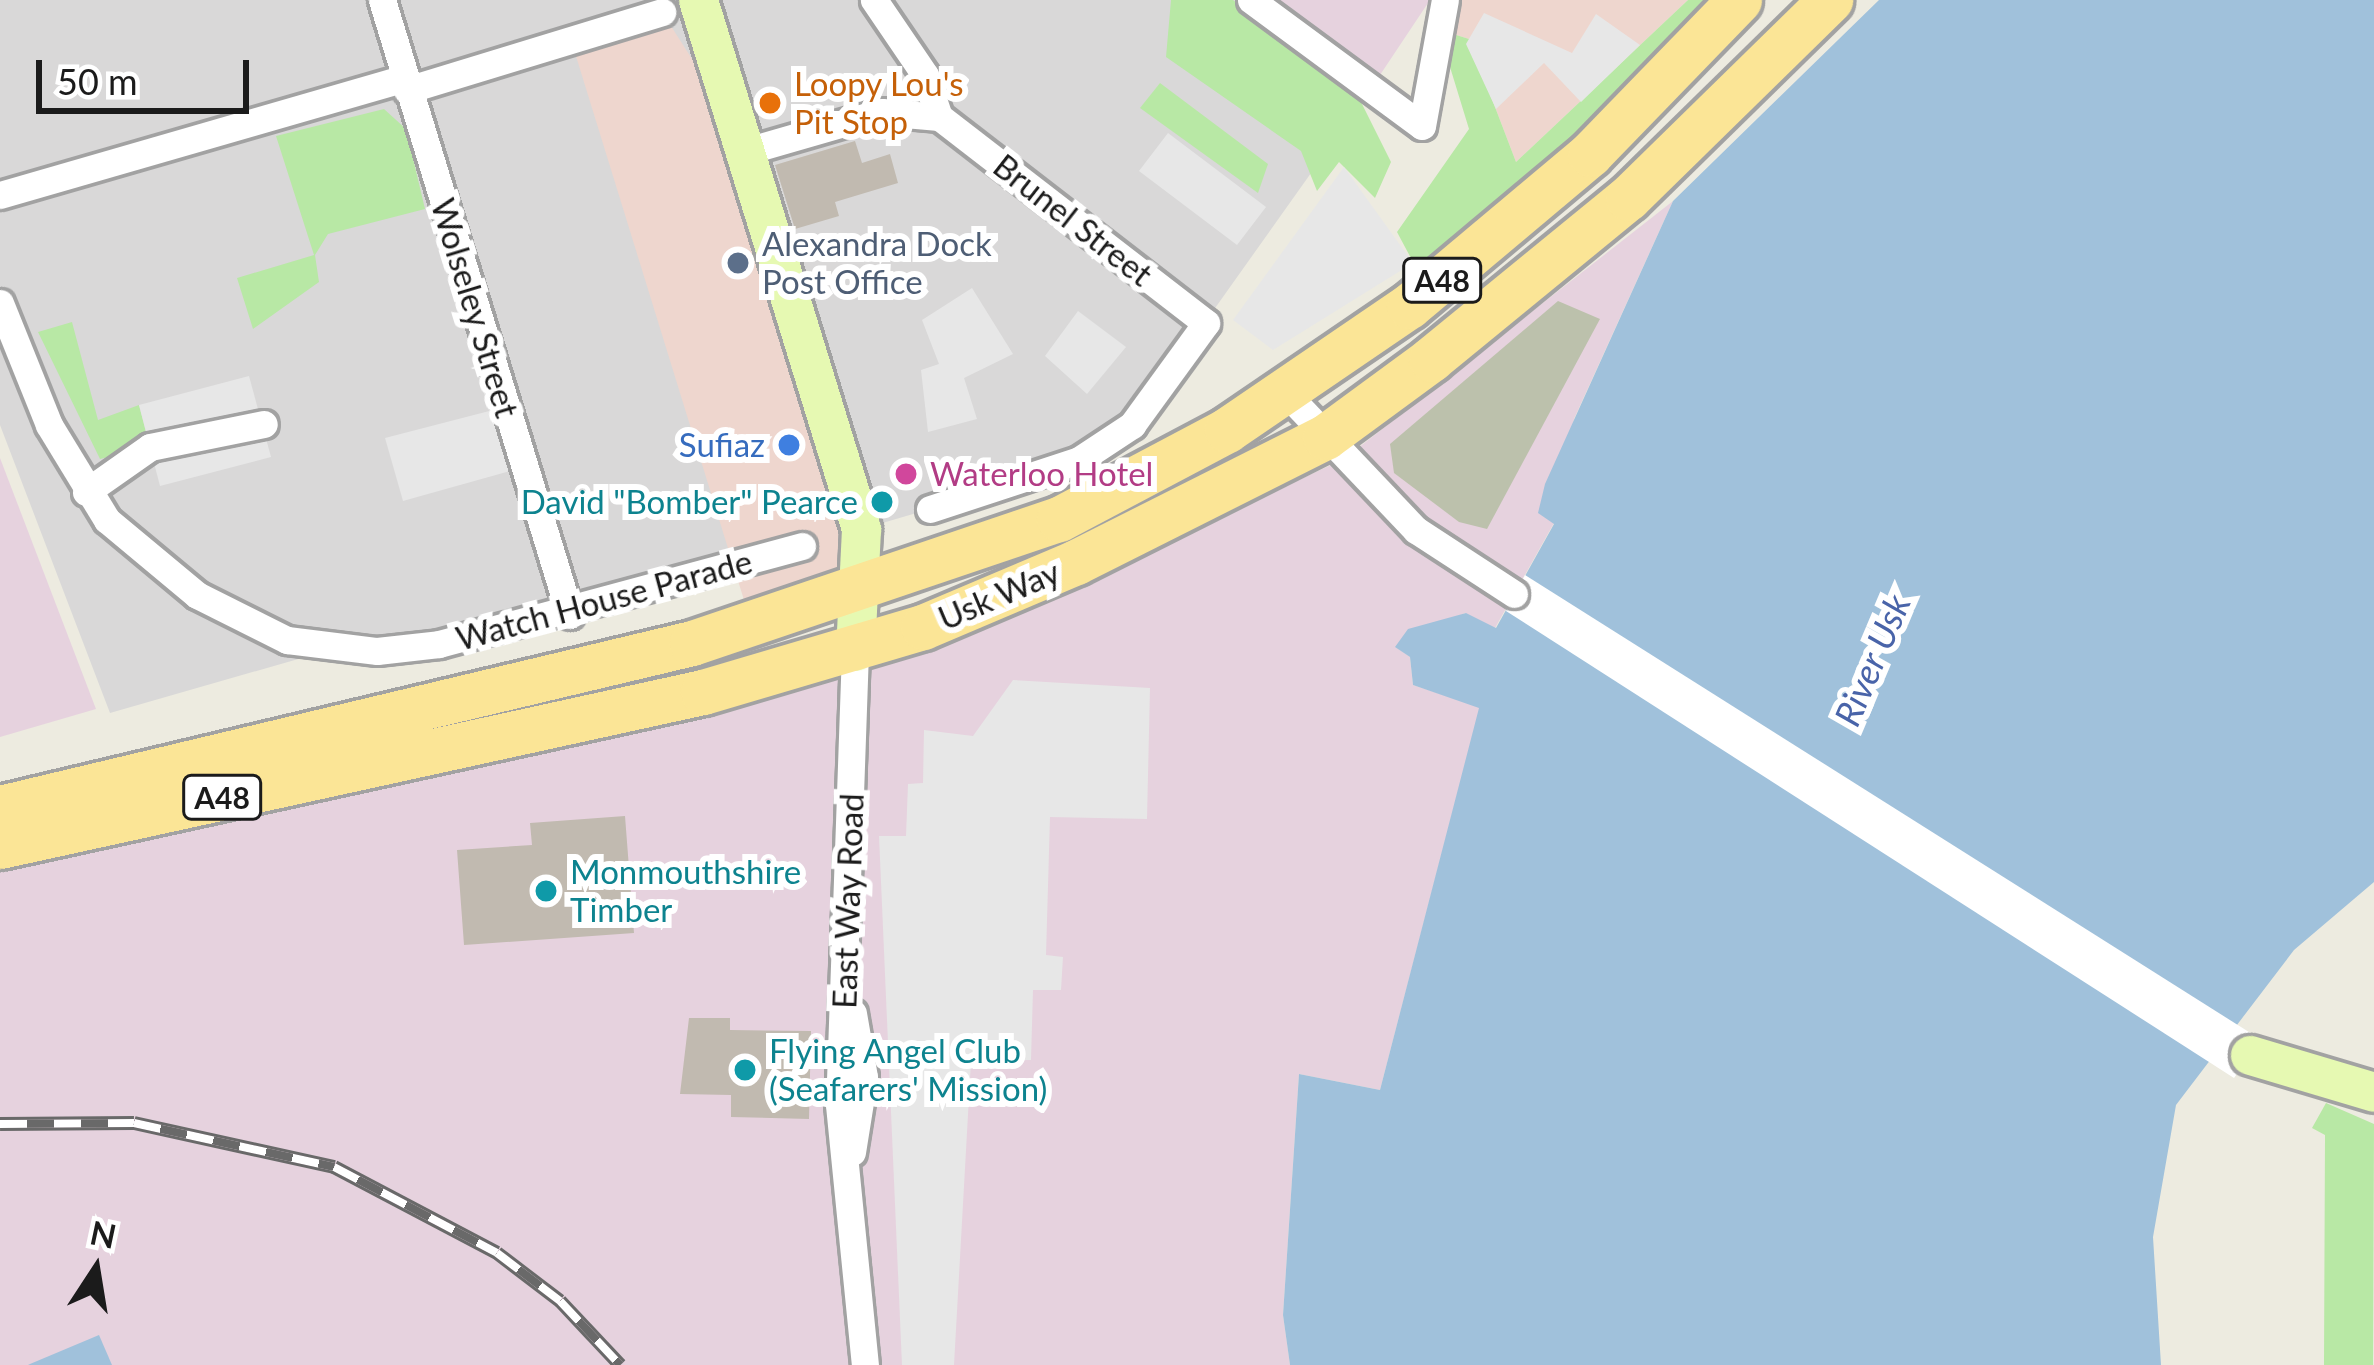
<!DOCTYPE html>
<html>
<head>
<meta charset="utf-8">
<style>
	body { margin:0 }
	#map { position:relative; width:2374px; height:1365px; overflow:hidden; background:#edebe0; font-family:Lato,sans-serif }
	div>[style] { position:absolute }
	[style*='--x'] { left:calc(var(--x)*1px); top:calc(var(--y)*1px); width:calc(var(--w)*1px); rotate:calc(var(--a)*1deg) }
	.residential>* { inset:0; background:#d9d8d8 }
	.commercial>* { inset:0; background:#eed6ce }
	.industrial>* { inset:0; background:#e6d2de }
	.construction>* { inset:0; background:#bcc1ac }
	.grass>* { inset:0; background:#b8e8a5 }
	.parking>* { inset:0; background:#e7e7e7 }
	.water>* { inset:0; background:#a0c1db }
	.pier>* { inset:0; background:#fff }
	.building>* { inset:0; background:#c1bab0 }
	.roads { filter:drop-shadow(3px 0 #a2a2a2) drop-shadow(-3px 0 #a2a2a2) drop-shadow(0 3px #a2a2a2) drop-shadow(0 -3px #a2a2a2) }
	.street>* { height:27px; margin:-13.5px; padding:0 13.5px; transform-origin:13.5px; border-radius:13.5px; background:#fff }
	.secondary>* { height:39px; margin:-19.5px; padding:0 19.5px; transform-origin:19.5px; border-radius:19.5px; background:#e6f9b2 }
	.primary>* { height:45px; margin:-22.5px; padding:0 22.5px; transform-origin:22.5px; border-radius:22.5px; background:#fbe596 }
	.rail>* { height:14px; margin-top:-7px; transform-origin:0; background:repeating-linear-gradient(90deg,#fff 0 27px,#696969 0 54px); box-sizing:border-box; border-block:3px solid #696969 }
	.dots>* { width:33px; height:33px; translate:-50% -50%; box-sizing:border-box; border:6px solid #fff; border-radius:50% }
	span { translate:-50% -50%; white-space:nowrap; text-align:center; line-height:1.15; -webkit-text-stroke:12px #fff; paint-order:stroke }
	.shield-label span { padding:3px 9px; background:#fff; border:3px solid; border-radius:9px; -webkit-text-stroke-width:0 }
	.shield-label { font-size:30px; color:#1b1b1b; font-weight:700 }
	.food-label { font-size:33px; color:#c56008 }
	.left { translate:0 -50%; text-align:left }
	.street-label { font-size:33px; color:#1b1b1b }
	.service-label { font-size:33px; color:#4e5e75 }
	.shop-label { font-size:33px; color:#366cbe }
	.right { translate:-100% -50%; text-align:right }
	.hotel-label { font-size:33px; color:#b23c85 }
	.culture-label { font-size:33px; color:#0d838f }
	.water-label { font-size:36px; color:#4964a9; font-style:italic }
	.north { position:absolute; left:36px; top:1209px; width:120px; height:120px; -webkit-text-stroke:9px #fff; paint-order:stroke; rotate:12deg; font-size:33px; font-weight:700; line-height:48px; text-align:center; color:#1b1b1b }
	.north::after { content:''; display:block; margin:auto; width:42px; height:54px; background:#1b1b1b; clip-path:polygon(50% 0,100% 100%,50% 72%,0 100%) }
	.scale { position:absolute; left:36px; top:60px; width:213px; height:54px; box-sizing:border-box; border:6px solid #1b1b1b; border-top:0; padding-left:15px; font-size:36px; line-height:42px; white-space:nowrap; color:#1b1b1b; -webkit-text-stroke:9px #fff; paint-order:stroke }
</style>
</head>
<body>
<div id="map">
	<div class="residential">
		<div style="clip-path:polygon(0 0,1249px 0,1370px 90px,1132px 425px,930px 509px,570px 615px,333px 649px,110px 713px,0 425px)"></div>
	</div>
	<div class="commercial">
		<div style="clip-path:polygon(1458px 0,1688px 0,1516px 162px,1469px 39px,1453px 34px)"></div>
		<div style="clip-path:polygon(662px 12px,750px 150px,864px 592px,752px 626px,571px 40px)"></div>
	</div>
	<div class="industrial">
		<div style="clip-path:polygon(1249px 0,1430px 0,1370px 90px)"></div>
		<div style="clip-path:polygon(1673px 201px,1574px 419px,1554px 523px,1495px 628px,1465px 613px,1396px 647px,1410px 657px,1413px 685px,1480px 707px,1380px 1090px,1299px 1074px,1283px 1315px,1290px 1365px,0 1365px,0 848px,988px 624px,1344px 459px)"></div>
		<div style="clip-path:polygon(0 458px,96px 709px,0 737px)"></div>
	</div>
	<div class="construction">
		<div style="clip-path:polygon(1558px 301px,1600px 319px,1487px 529px,1459px 522px,1394px 473px,1390px 444px)"></div>
	</div>
	<div class="grass">
		<div style="clip-path:polygon(1171px 0,1233px 0,1357px 94px,1391px 162px,1375px 198px,1339px 162px,1317px 191px,1301px 151px,1166px 57px)"></div>
		<div style="clip-path:polygon(1688px 0,1712px 0,1622px 98px,1409px 279px,1403px 270px,1413px 262px,1397px 232px,1469px 129px,1450px 67px,1453px 34px,1469px 39px,1516px 162px)"></div>
		<div style="clip-path:polygon(1160px 83px,1268px 164px,1258px 193px,1140px 108px)"></div>
		<div style="clip-path:polygon(384px 109px,406px 129px,425px 209px,328px 234px,315px 255px,319px 282px,253px 329px,237px 278px,314px 255px,276px 136px)"></div>
		<div style="clip-path:polygon(72px 322px,98px 420px,139px 405px,150px 447px,100px 459px,38px 332px)"></div>
		<div style="clip-path:polygon(2326px 1103px,2374px 1124px,2373px 1365px,2324px 1365px,2325px 1135px,2312px 1128px)"></div>
	</div>
	<div class="parking">
		<div style="clip-path:polygon(1484px 13px,1572px 53px,1596px 14px,1640px 45px,1581px 102px,1544px 63px,1496px 109px,1466px 44px)"></div>
		<div style="clip-path:polygon(1168px 133px,1266px 207px,1237px 245px,1139px 171px)"></div>
		<div style="clip-path:polygon(1344px 167px,1413px 263px,1273px 350px,1233px 320px)"></div>
		<div style="clip-path:polygon(972px 288px,1013px 354px,964px 378px,977px 419px,928px 432px,921px 370px,939px 364px,922px 320px)"></div>
		<div style="clip-path:polygon(1078px 311px,1126px 347px,1087px 394px,1045px 356px)"></div>
		<div style="clip-path:polygon(249px 376px,271px 457px,160px 486px,139px 405px)"></div>
		<div style="clip-path:polygon(497px 409px,514px 470px,403px 501px,385px 438px)"></div>
		<div style="clip-path:polygon(1013px 680px,1150px 688px,1147px 819px,1050px 817px,1046px 955px,1063px 957px,1061px 990px,1033px 990px,1031px 1060px,971px 1061px,954px 1365px,902px 1365px,879px 836px,906px 836px,908px 784px,923px 783px,924px 730px,973px 736px)"></div>
	</div>
	<div class="water">
		<div style="clip-path:polygon(1879px 0,2374px 0,2374px 882px,2294px 950px,2176px 1105px,2153px 1237px,2161px 1365px,1290px 1365px,1283px 1315px,1299px 1074px,1380px 1090px,1479px 708px,1413px 685px,1410px 657px,1395px 647px,1408px 629px,1466px 613px,1496px 628px,1554px 524px,1538px 513px,1545px 484px,1673px 201px)"></div>
		<div style="clip-path:polygon(99px 1335px,112px 1365px,28px 1365px,30px 1364px)"></div>
	</div>
	<div class="pier">
		<div style="clip-path:polygon(1525px 575px,2260px 1039px,2250px 1056px,2234px 1078px,1506px 611px)"></div>
	</div>
	<div class="building">
		<div style="clip-path:polygon(855px 141px,862px 163px,890px 154px,898px 183px,835px 202px,839px 216px,795px 229px,775px 165px)"></div>
		<div style="clip-path:polygon(625px 816px,634px 933px,464px 945px,457px 850px,532px 845px,530px 823px)"></div>
		<div style="clip-path:polygon(689px 1018px,730px 1018px,730px 1030px,811px 1031px,809px 1119px,731px 1117px,731px 1095px,680px 1094px)"></div>
	</div>
	<div class="roads">
		<div class="street">
			<div style="--x:382;--y:0;--w:643;--a:73"></div>
			<div style="--x:1251;--y:0;--w:212;--a:36.4"></div>
			<div style="--x:1422;--y:126;--w:128;--a:-79.7"></div>
			<div style="--x:407;--y:90;--w:267;--a:-17"></div>
			<div style="--x:750;--y:150;--w:137;--a:-16.1"></div>
			<div style="--x:882;--y:112;--w:57;--a:5"></div>
			<div style="--x:939;--y:117;--w:44;--a:-108.4"></div>
			<div style="--x:925;--y:75;--w:91;--a:-124.2"></div>
			<div style="--x:0;--y:195;--w:419;--a:-16.1"></div>
			<div style="--x:0;--y:303;--w:131;--a:68.1"></div>
			<div style="--x:49;--y:425;--w:111;--a:58.6"></div>
			<div style="--x:107;--y:520;--w:117;--a:39.8"></div>
			<div style="--x:197;--y:595;--w:101;--a:26.6"></div>
			<div style="--x:287;--y:640;--w:91;--a:7"></div>
			<div style="--x:377;--y:651;--w:62;--a:-6.4"></div>
			<div style="--x:439;--y:644;--w:376;--a:-15.1"></div>
			<div style="--x:1283;--y:390;--w:193;--a:46.5"></div>
			<div style="--x:1416;--y:530;--w:117;--a:33.1"></div>
			<div style="--x:86;--y:492;--w:78;--a:-35.1"></div>
			<div style="--x:150;--y:447;--w:116;--a:-11.4"></div>
			<div style="--x:930;--y:509;--w:157;--a:-18.2"></div>
			<div style="--x:1079;--y:460;--w:64;--a:-33.4"></div>
			<div style="--x:1132;--y:425;--w:126;--a:-54"></div>
			<div style="--x:1206;--y:323;--w:337;--a:-142.3"></div>
			<div style="--x:855;--y:651;--w:454;--a:92"></div>
			<div style="--x:839;--y:1105;--w:261;--a:84.3"></div>
			<div style="--x:852;--y:1152;--w:76;--a:-80.9"></div>
			<div style="--x:864;--y:1077;--w:65;--a:-99.8"></div>
		</div>
		<div class="secondary">
			<div style="--x:698;--y:0;--w:554;--a:72.87"></div>
			<div style="--x:861;--y:529;--w:122;--a:92.8"></div>
			<div style="--x:2250;--y:1055;--w:129;--a:16.6"></div>
		</div>
		<div class="primary">
			<div style="--x:0;--y:808;--w:711;--a:-13.41"></div>
			<div style="--x:692;--y:643;--w:387;--a:-18.7"></div>
			<div style="--x:1059;--y:519;--w:190;--a:-27.9"></div>
			<div style="--x:1227;--y:430;--w:220;--a:-34.3"></div>
			<div style="--x:1409;--y:306;--w:236;--a:-40"></div>
			<div style="--x:1590;--y:154;--w:214;--a:-45.9"></div>
			<div style="--x:0;--y:846;--w:720;--a:-12.36"></div>
			<div style="--x:703;--y:692;--w:229;--a:-16.5"></div>
			<div style="--x:923;--y:627;--w:166;--a:-23"></div>
			<div style="--x:1076;--y:562;--w:279;--a:-26.7"></div>
			<div style="--x:1325;--y:437;--w:132;--a:-36.3"></div>
			<div style="--x:1431;--y:359;--w:254;--a:-39.3"></div>
			<div style="--x:1628;--y:198;--w:283;--a:-44.4"></div>
		</div>
	</div>
	<div class="rail">
		<div style="--x:0;--y:1124;--w:134;--a:-0.4"></div>
		<div style="--x:134;--y:1123;--w:205;--a:12.4"></div>
		<div style="--x:334;--y:1167;--w:184;--a:27.8"></div>
		<div style="--x:497;--y:1253;--w:79;--a:37.3"></div>
		<div style="--x:560;--y:1301;--w:88;--a:46.8"></div>
	</div>
	<div class="dots">
		<div style="left:770px;top:103px;background:#e8710a"></div>
		<div style="left:738px;top:263px;background:#5c6f8a"></div>
		<div style="left:789px;top:445px;background:#3f7fe0"></div>
		<div style="left:906px;top:474px;background:#d1479c"></div>
		<div style="left:882px;top:502px;background:#0f9aa8"></div>
		<div style="left:546px;top:891px;background:#0f9aa8"></div>
		<div style="left:745px;top:1070px;background:#0f9aa8"></div>
	</div>
	<div class="shield-label">
		<span style="left:1442px;top:280px">A48</span>
		<span style="left:222px;top:797px">A48</span>
	</div>
	<div class="food-label">
		<span class="left" style="left:794px;top:103px">Loopy Lou's<br>Pit Stop</span>
	</div>
	<div class="street-label">
		<span style="left:1073px;top:220px;rotate:38deg">Brunel Street</span>
		<span style="left:475px;top:308px;rotate:73deg">Wolseley Street</span>
		<span style="left:999px;top:595px;rotate:-23deg">Usk Way</span>
		<span style="left:604px;top:600px;rotate:-15deg">Watch House Parade</span>
		<span style="left:848px;top:901px;rotate:-88deg">East Way Road</span>
	</div>
	<div class="service-label">
		<span class="left" style="left:762px;top:263px">Alexandra Dock<br>Post Office</span>
	</div>
	<div class="shop-label">
		<span class="right" style="left:765px;top:445px">Sufiaz</span>
	</div>
	<div class="hotel-label">
		<span class="left" style="left:930px;top:474px">Waterloo Hotel</span>
	</div>
	<div class="culture-label">
		<span class="right" style="left:858px;top:502px">David "Bomber" Pearce</span>
		<span class="left" style="left:570px;top:891px">Monmouthshire<br>Timber</span>
		<span class="left" style="left:769px;top:1070px">Flying Angel Club<br>(Seafarers' Mission)</span>
	</div>
	<div class="water-label">
		<span style="left:1872px;top:660px;rotate:-67deg">River Usk</span>
	</div>
	<div class="north">N</div>
	<div class="scale">50 m</div>
</div>
</body>
</html>
